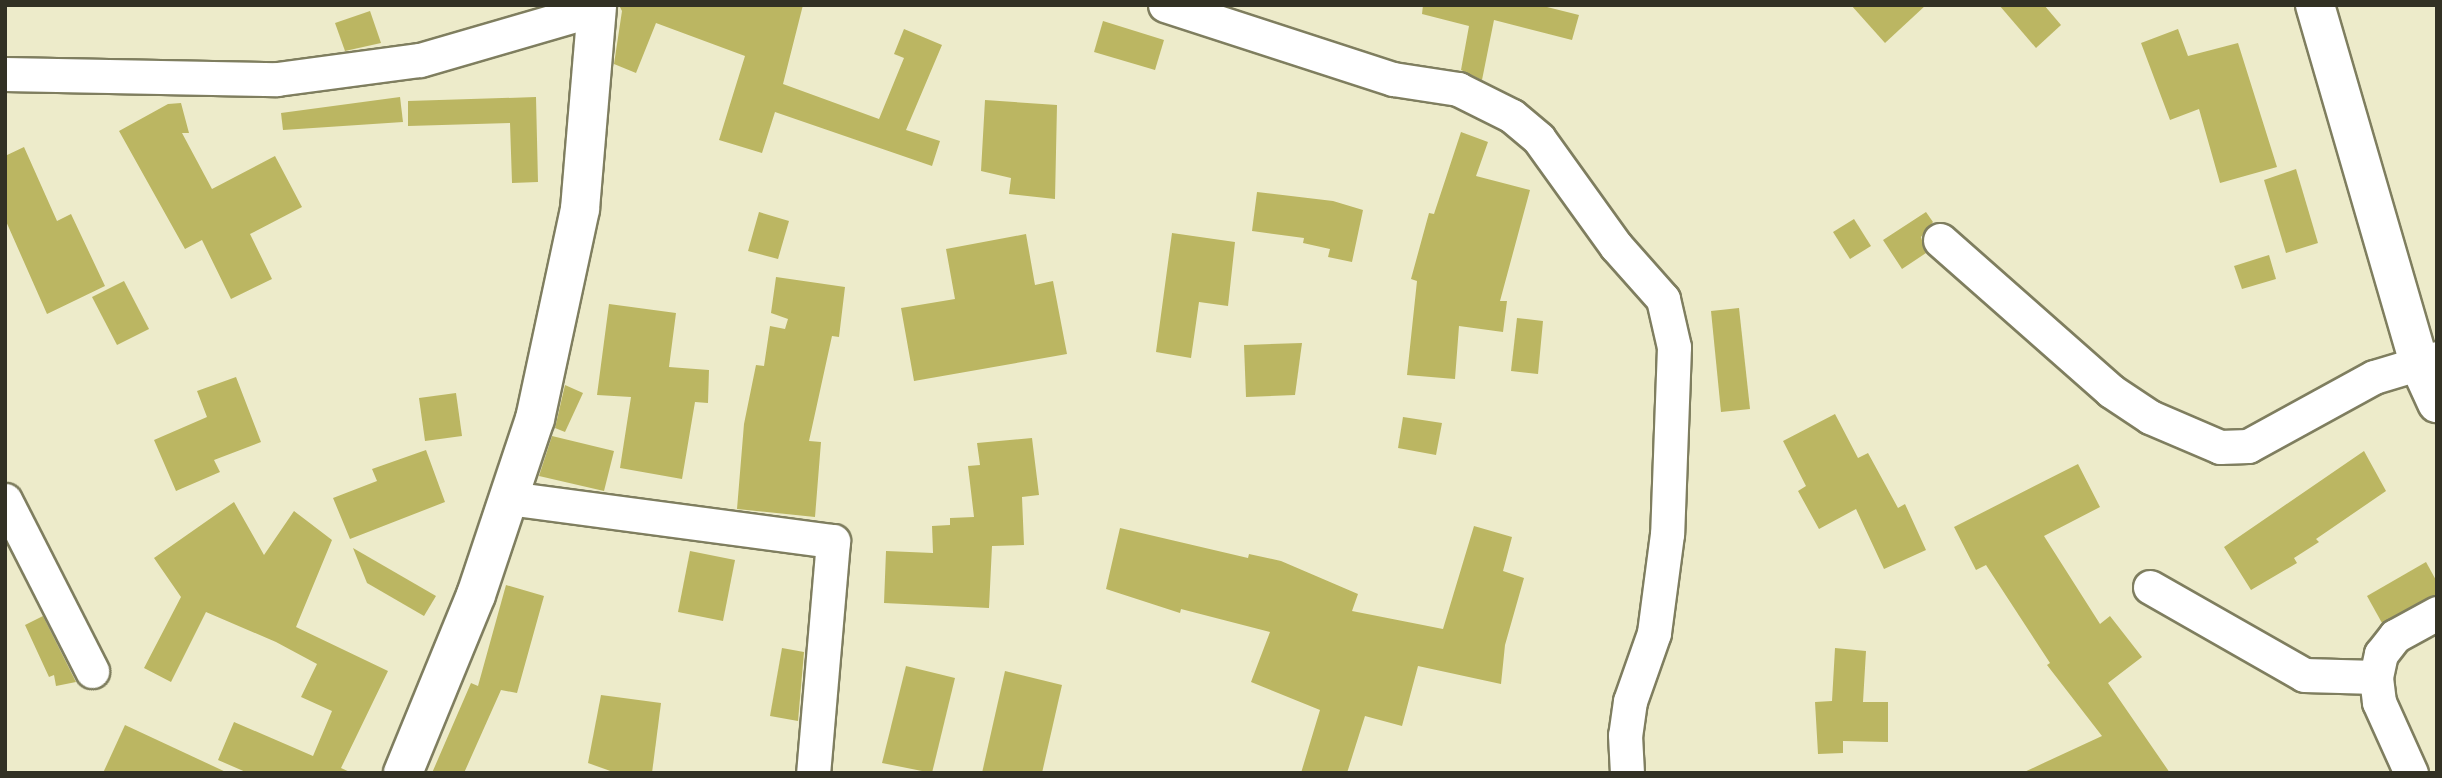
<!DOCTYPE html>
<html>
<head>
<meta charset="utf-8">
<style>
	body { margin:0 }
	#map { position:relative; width:2442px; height:778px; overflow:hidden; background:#edebca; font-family:Raleway,sans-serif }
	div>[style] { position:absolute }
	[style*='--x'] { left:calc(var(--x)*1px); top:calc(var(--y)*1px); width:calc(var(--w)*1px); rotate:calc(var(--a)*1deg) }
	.building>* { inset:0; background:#bbb662 }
	.roads { filter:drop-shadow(2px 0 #7f7e5f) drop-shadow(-2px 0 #7f7e5f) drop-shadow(0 2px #7f7e5f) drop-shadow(0 -2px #7f7e5f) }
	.street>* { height:33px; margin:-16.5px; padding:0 16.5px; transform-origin:16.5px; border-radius:16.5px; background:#fff }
	.secondary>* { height:38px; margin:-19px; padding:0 19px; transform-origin:19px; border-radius:19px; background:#fff }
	span { translate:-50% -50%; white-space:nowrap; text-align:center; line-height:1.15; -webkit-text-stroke:6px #fff; paint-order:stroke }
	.frame { position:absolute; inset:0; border:7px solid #323124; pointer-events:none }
</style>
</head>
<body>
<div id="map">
	<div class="building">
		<div style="clip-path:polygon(619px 5px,803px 5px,783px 84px,879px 119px,904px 58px,894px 54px,904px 29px,942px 45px,906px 130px,940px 141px,932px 166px,775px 112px,762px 153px,719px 140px,745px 56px,656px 23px,636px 73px,614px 64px,622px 11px)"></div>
		<div style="clip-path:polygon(1423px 5px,1539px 5px,1579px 15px,1572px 40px,1494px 20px,1482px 80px,1461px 70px,1469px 26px,1422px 14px)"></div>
		<div style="clip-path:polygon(1851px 5px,1926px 5px,1885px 43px)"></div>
		<div style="clip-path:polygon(1999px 5px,2044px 5px,2061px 25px,2036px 48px)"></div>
		<div style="clip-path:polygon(370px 11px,381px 43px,345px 51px,335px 23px)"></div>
		<div style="clip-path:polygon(1103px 21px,1164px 40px,1155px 70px,1094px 52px)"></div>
		<div style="clip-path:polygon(2178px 29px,2188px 56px,2238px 43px,2277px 167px,2220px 183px,2199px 109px,2170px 120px,2141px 43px)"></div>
		<div style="clip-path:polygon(400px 97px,403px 122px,283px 130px,281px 113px)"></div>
		<div style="clip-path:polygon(536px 97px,538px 182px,512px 183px,510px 123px,408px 126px,408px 101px)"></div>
		<div style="clip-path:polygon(985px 100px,1057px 105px,1055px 199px,1009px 194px,1011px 178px,981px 171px)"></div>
		<div style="clip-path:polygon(181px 103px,189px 133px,182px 133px,212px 189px,275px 156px,302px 207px,250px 234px,272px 279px,231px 299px,202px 240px,185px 249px,119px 131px,168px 104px)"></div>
		<div style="clip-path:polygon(1461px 132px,1488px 142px,1476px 176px,1530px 190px,1500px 301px,1507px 301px,1503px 332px,1459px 326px,1455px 379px,1407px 375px,1417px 281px,1411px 279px,1429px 213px,1434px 214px)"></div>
		<div style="clip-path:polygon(24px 147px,57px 221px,71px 214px,105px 286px,47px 314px,5px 219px,5px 156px)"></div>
		<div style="clip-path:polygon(2296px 169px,2318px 243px,2286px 253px,2264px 180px)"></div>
		<div style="clip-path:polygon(1257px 192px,1333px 201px,1363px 210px,1352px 262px,1328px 257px,1330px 249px,1303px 243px,1304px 238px,1252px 231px)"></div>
		<div style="clip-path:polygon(759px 212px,789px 221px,778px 259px,748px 251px)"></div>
		<div style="clip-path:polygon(1926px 212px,1933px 222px,1921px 237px,1926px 253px,1902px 269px,1883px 240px)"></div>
		<div style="clip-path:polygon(1854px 219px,1871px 246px,1850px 259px,1833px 232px)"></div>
		<div style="clip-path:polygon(1172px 233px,1235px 242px,1228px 306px,1199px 302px,1191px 358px,1156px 352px)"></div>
		<div style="clip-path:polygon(1026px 234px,1035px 285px,1053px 281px,1067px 354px,914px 381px,901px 308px,955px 299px,946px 249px)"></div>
		<div style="clip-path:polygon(2269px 255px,2276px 279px,2242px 289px,2234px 266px)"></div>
		<div style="clip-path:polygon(776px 277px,845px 287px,839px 337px,832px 336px,809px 441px,821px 442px,815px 517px,737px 509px,744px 424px,756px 365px,764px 366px,770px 326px,785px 329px,788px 319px,771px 313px)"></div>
		<div style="clip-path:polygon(124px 281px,149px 329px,117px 345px,92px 297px)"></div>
		<div style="clip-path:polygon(609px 304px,676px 313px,669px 367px,709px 370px,708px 403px,695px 402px,682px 479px,620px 468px,631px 397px,597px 395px)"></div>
		<div style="clip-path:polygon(1739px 308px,1750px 409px,1721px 412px,1711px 311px)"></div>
		<div style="clip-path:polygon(1517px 318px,1543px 321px,1538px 374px,1511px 371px)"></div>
		<div style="clip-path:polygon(1302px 343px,1295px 395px,1246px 397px,1244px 345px)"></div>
		<div style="clip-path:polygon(236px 377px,261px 442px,214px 460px,220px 472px,176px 491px,154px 440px,207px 417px,197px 391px)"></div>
		<div style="clip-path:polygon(565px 385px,583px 393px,565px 432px,555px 428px)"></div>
		<div style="clip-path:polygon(456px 393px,462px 436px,425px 441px,419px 398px)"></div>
		<div style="clip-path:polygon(1835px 414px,1858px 458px,1868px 453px,1898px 508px,1905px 504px,1926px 550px,1884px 569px,1856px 509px,1819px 529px,1798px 491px,1806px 486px,1783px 441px)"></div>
		<div style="clip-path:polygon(1403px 417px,1442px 423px,1436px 455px,1398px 448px)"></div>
		<div style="clip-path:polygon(552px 436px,614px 451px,604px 491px,539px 476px)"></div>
		<div style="clip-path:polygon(1032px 438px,1039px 495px,1022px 497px,1024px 545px,992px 546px,989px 608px,884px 603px,886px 551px,933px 553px,932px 526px,950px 525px,950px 518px,974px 517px,968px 466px,980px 465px,977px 443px)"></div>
		<div style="clip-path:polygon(426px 450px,445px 502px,350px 539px,333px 498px,377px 481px,372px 469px)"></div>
		<div style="clip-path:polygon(2364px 451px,2386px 491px,2316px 539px,2319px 542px,2294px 558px,2297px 563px,2251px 590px,2224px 547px)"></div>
		<div style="clip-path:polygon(2078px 464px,2100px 507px,2044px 536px,2100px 624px,2110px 616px,2142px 657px,2108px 683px,2170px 773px,2022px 773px,2102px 736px,2047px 665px,2050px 663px,1986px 565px,1976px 570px,1954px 527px)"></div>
		<div style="clip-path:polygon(234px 502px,264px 555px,294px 511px,332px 540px,296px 627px,388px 671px,341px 768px,352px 773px,248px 773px,218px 760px,234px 722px,313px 756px,332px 711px,301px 697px,317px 664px,276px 642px,206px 612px,171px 682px,144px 668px,181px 597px,154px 558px)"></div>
		<div style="clip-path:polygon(1474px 526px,1512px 537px,1503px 571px,1524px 578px,1505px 645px,1501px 684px,1418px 666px,1402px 726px,1365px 716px,1347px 773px,1301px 773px,1320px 710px,1251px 682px,1270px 632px,1181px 609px,1180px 613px,1106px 589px,1120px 528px,1248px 558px,1249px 554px,1281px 561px,1358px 594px,1352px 611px,1443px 629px)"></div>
		<div style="clip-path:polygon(353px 548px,436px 596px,424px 616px,367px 583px)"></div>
		<div style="clip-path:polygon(690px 551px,735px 560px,723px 621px,678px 612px)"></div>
		<div style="clip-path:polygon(2426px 562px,2437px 582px,2437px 594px,2382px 623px,2367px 596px)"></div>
		<div style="clip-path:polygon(506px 585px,544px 596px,517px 693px,501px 690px,464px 773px,432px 773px,471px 683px,478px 686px)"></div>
		<div style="clip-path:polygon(43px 616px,76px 682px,56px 686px,54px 675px,49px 677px,25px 625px)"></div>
		<div style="clip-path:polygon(782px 648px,804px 652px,798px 721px,770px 716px)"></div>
		<div style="clip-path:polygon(1835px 648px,1866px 651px,1863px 702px,1888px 702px,1888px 742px,1843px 741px,1843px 753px,1818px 754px,1815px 702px,1832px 701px)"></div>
		<div style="clip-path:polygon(906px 666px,955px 678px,932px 773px,882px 763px)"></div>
		<div style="clip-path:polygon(1005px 671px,1062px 685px,1042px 773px,982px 773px)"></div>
		<div style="clip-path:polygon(601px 695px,661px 703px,652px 773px,616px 773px,588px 763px)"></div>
		<div style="clip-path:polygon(125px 725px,228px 773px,103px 773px)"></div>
	</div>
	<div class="roads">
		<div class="street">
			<div style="--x:1165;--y:5;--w:240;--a:18"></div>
			<div style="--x:1393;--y:79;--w:66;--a:8.7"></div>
			<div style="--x:1458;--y:89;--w:60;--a:26.6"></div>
			<div style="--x:1512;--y:116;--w:35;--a:40"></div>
			<div style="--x:1539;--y:139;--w:132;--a:54.3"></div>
			<div style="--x:1616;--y:246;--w:71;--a:48.4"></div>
			<div style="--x:1663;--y:299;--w:49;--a:77.1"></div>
			<div style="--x:1674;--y:347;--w:187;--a:92.1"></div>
			<div style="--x:1667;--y:534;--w:100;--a:97.5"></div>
			<div style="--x:1654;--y:633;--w:72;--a:109.4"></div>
			<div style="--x:1630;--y:701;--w:34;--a:98"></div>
			<div style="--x:1625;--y:735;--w:38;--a:87"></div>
			<div style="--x:5;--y:74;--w:272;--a:1.1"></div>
			<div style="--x:277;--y:79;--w:144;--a:-7.6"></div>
			<div style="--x:420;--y:60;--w:183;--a:-16.2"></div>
			<div style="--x:1940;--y:240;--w:228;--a:41.4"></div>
			<div style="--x:2111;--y:391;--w:47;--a:33.7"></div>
			<div style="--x:2150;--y:417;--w:76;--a:23.2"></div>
			<div style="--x:2220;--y:447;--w:28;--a:-2"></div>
			<div style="--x:2248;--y:446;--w:144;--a:-28.7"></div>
			<div style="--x:2374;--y:377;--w:66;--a:-16.8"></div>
			<div style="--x:509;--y:498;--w:327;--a:7.6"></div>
			<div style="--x:833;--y:541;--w:233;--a:94.9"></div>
			<div style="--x:5;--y:500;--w:192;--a:63"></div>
			<div style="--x:2150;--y:587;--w:177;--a:29.7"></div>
			<div style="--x:2304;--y:675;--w:72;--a:1.6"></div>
			<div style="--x:2411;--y:773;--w:78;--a:-114.3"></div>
			<div style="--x:2379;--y:702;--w:25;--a:-97"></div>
			<div style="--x:2376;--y:677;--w:24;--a:-78"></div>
			<div style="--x:2381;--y:654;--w:23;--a:-52"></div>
			<div style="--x:2395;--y:636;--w:48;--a:-28.7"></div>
		</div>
		<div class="secondary">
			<div style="--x:2315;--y:5;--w:376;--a:73.8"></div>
			<div style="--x:2420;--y:366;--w:41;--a:65.3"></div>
			<div style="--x:403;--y:773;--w:192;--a:-67.7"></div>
			<div style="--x:476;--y:595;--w:186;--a:-71.5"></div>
			<div style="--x:535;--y:419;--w:215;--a:-77.9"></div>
			<div style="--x:580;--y:209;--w:205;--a:-85.2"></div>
		</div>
	</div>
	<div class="frame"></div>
</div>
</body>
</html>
